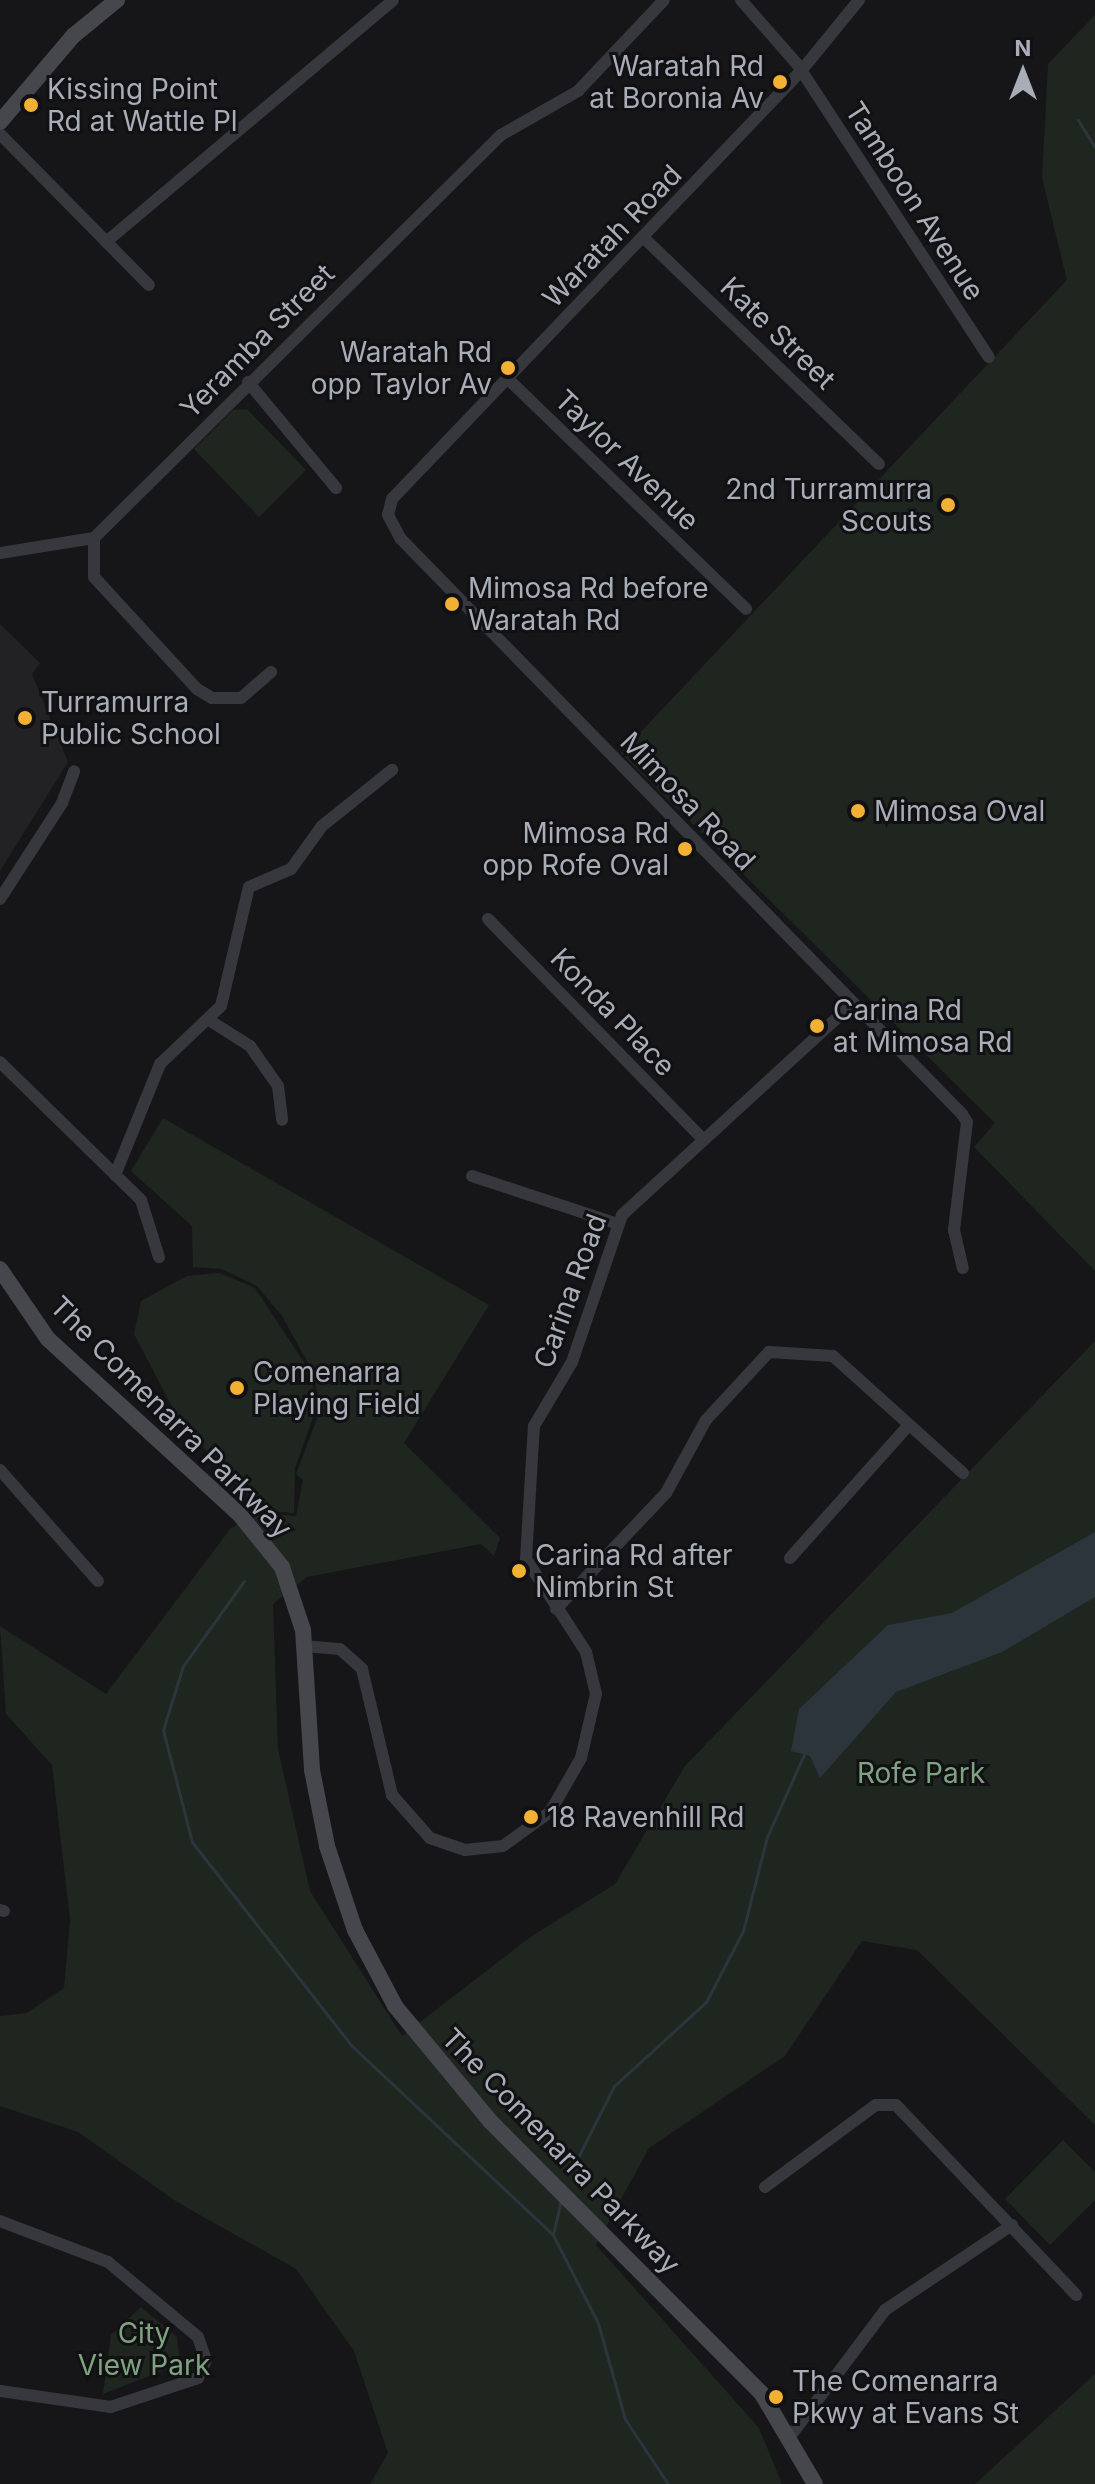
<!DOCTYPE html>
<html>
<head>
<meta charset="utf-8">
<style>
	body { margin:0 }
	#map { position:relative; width:1095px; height:2484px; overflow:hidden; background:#161618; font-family:Inter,sans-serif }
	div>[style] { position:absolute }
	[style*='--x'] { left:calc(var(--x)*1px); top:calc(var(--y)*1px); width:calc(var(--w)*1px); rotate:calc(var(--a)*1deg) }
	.built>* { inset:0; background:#222225 }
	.green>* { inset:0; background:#1e261f }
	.water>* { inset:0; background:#2c353c }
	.stream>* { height:3px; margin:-1.5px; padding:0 1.5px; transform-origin:1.5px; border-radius:1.5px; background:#2c353c }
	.street>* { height:12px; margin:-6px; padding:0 6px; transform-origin:6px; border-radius:6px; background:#37383d }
	.secondary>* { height:16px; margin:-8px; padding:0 8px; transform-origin:8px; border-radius:8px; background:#45474d }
	.dots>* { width:22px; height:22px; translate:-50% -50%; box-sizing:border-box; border:4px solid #111113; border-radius:50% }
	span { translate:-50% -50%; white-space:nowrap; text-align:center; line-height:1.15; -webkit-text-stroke:6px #111113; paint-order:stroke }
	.poi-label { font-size:28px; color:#a8adb8 }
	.right { translate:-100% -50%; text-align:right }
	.left { translate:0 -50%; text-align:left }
	.street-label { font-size:28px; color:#a8adb8 }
	.park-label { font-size:28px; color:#7fa381 }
	.north { position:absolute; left:983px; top:32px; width:80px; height:80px; -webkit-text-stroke:6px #111113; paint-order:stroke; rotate:0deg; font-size:22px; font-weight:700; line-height:32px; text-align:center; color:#a8adb8 }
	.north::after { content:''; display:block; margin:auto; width:28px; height:36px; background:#a8adb8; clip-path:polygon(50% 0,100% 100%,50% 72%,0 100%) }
</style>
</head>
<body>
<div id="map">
	<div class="built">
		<div style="clip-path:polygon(0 624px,40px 663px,32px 674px,68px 762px,0 871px)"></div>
	</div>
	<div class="green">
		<div style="clip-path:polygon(1095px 15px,1095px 1271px,974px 1147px,995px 1123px,621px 753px,1067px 280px,1042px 178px,1048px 64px)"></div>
		<div style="clip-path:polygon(247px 409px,306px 470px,259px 517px,194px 449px,233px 410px)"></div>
		<div style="clip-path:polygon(163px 1118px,489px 1305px,404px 1443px,500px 1538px,494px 1556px,481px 1544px,307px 1577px,273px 1604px,278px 1749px,310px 1891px,402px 2036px,529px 1938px,615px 1884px,685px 1766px,1095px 1341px,1095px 2125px,917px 1950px,862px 1941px,785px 2056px,649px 2148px,596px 2245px,759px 2428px,782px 2484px,370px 2484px,388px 2453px,354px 2351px,296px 2269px,177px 2202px,78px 2132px,0 2106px,0 2016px,27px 2013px,64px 1988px,70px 1920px,52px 1765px,6px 1714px,0 1626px,106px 1694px,231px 1528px,261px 1513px,296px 1516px,303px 1480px,296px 1474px,321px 1408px,312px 1370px,282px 1316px,257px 1286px,222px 1269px,193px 1267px,192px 1226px,131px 1171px)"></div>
		<div style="clip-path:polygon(220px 1273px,255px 1288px,309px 1370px,317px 1406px,295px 1468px,294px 1513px,261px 1510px,180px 1422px,134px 1334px,141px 1301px,187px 1276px)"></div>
		<div style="clip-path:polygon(1063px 2140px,1095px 2172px,1095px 2200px,1050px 2245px,1005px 2199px)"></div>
		<div style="clip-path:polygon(141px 2307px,177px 2337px,180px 2364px,103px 2394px,111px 2335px)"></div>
		<div style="clip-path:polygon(1095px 2374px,1095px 2484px,975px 2484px)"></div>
	</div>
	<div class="water">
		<div style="clip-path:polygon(1095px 1532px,1095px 1597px,1002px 1652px,896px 1692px,820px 1778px,810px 1756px,791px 1751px,799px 1709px,888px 1625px,952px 1613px)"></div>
	</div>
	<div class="stream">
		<div style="--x:1078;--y:120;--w:32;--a:58"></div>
		<div style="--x:244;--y:1581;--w:105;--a:125.7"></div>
		<div style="--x:183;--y:1666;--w:67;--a:107.4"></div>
		<div style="--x:163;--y:1730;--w:116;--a:75.5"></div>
		<div style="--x:192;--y:1842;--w:259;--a:51.9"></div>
		<div style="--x:352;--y:2046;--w:276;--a:43.2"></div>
		<div style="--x:574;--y:2165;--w:89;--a:-63.1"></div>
		<div style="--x:614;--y:2086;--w:125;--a:-42.4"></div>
		<div style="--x:706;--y:2002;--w:80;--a:-62.5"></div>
		<div style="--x:743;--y:1931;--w:97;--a:-75.7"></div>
		<div style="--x:767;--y:1837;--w:95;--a:-65.9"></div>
		<div style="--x:561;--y:2200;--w:36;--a:103"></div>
		<div style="--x:553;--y:2235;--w:99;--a:62.9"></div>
		<div style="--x:598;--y:2323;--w:100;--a:74.3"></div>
		<div style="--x:625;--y:2419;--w:78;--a:56.5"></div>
	</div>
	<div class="street">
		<div style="--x:741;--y:0;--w:85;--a:48.8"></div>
		<div style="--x:797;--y:64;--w:350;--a:56.8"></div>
		<div style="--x:859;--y:0;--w:92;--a:129.2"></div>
		<div style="--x:801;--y:71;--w:592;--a:133.7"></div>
		<div style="--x:392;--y:499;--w:16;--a:104"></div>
		<div style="--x:388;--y:515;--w:27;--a:62"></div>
		<div style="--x:401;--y:539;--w:803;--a:45.71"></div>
		<div style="--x:962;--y:1114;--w:9;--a:58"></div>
		<div style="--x:967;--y:1122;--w:109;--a:96.9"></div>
		<div style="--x:954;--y:1230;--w:39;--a:77"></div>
		<div style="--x:0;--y:134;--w:212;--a:45.4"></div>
		<div style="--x:644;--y:238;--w:326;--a:43.9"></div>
		<div style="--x:106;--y:242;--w:375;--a:-40.1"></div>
		<div style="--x:508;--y:379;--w:331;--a:44"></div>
		<div style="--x:248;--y:382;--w:138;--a:50.3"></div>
		<div style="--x:0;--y:553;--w:95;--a:-9.1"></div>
		<div style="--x:271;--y:672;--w:40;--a:139"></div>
		<div style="--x:241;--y:698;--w:29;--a:180"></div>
		<div style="--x:212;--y:698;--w:17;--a:-149"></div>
		<div style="--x:197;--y:689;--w:152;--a:-132.6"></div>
		<div style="--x:94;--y:577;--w:39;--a:-90"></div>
		<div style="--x:94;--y:538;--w:573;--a:-44.72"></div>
		<div style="--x:501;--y:135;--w:89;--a:-29.7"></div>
		<div style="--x:578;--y:91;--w:125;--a:-46.6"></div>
		<div style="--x:0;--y:899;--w:114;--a:-57.1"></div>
		<div style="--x:62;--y:803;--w:34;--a:-69"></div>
		<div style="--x:488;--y:919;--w:308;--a:45.7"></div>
		<div style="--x:212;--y:1022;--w:45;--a:32.3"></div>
		<div style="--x:250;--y:1046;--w:49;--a:55"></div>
		<div style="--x:278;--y:1086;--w:34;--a:83"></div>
		<div style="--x:0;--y:1062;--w:197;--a:44.4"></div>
		<div style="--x:141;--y:1200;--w:60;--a:72.5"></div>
		<div style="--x:115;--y:1175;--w:120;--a:-67.9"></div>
		<div style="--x:160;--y:1064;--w:84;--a:-43.6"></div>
		<div style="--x:221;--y:1006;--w:122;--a:-76.8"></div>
		<div style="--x:249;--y:887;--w:46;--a:-23.2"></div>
		<div style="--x:291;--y:869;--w:53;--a:-54.2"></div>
		<div style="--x:322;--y:826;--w:90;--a:-38.7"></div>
		<div style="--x:472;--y:1176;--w:154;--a:18.2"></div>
		<div style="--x:0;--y:1470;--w:148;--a:48.6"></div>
		<div style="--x:790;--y:1558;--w:178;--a:-48.2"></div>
		<div style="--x:556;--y:1609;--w:160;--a:-46.5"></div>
		<div style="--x:666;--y:1493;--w:83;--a:-61.3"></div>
		<div style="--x:706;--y:1420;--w:93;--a:-47.2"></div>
		<div style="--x:769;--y:1352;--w:64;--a:3.6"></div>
		<div style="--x:833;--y:1356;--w:175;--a:42"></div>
		<div style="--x:304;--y:1646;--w:36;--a:5"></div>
		<div style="--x:340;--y:1649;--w:30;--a:42"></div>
		<div style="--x:362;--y:1669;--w:130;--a:76.6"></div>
		<div style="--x:392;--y:1795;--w:57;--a:48.5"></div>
		<div style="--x:430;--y:1838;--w:37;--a:19"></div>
		<div style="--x:465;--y:1850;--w:38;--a:-6"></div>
		<div style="--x:503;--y:1846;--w:58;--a:-35.9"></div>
		<div style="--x:550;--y:1812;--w:62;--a:-60.1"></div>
		<div style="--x:581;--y:1758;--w:66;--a:-76.8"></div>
		<div style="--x:596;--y:1694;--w:43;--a:-103.4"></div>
		<div style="--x:586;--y:1652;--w:111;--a:-122.8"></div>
		<div style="--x:526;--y:1559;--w:133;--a:-86.6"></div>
		<div style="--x:534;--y:1426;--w:74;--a:-59.3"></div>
		<div style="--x:572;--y:1362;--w:155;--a:-71.2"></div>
		<div style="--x:622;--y:1215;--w:312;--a:-42.5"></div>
		<div style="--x:0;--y:1910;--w:4;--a:14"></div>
		<div style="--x:765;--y:2187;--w:138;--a:-36.5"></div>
		<div style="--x:876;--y:2105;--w:20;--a:0"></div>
		<div style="--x:896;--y:2105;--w:262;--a:46.5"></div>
		<div style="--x:0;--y:2221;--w:116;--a:20.8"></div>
		<div style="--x:108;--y:2262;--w:117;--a:39.8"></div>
		<div style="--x:198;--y:2337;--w:24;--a:71"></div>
		<div style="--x:206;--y:2360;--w:20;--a:114"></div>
		<div style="--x:198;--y:2378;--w:92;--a:161.6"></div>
		<div style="--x:111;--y:2407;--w:112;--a:-171.8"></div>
		<div style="--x:792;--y:2434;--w:155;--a:-53.1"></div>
		<div style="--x:885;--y:2310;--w:153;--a:-33.8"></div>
	</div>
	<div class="secondary">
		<div style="--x:0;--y:122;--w:113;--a:-49.7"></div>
		<div style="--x:73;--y:36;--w:57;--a:-39.3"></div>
		<div style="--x:0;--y:1269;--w:85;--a:55.6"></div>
		<div style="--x:48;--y:1339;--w:260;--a:42.5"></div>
		<div style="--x:240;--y:1515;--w:67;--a:51.1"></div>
		<div style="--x:282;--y:1567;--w:66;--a:71.6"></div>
		<div style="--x:303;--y:1630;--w:140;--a:86.3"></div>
		<div style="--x:312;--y:1770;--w:77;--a:78.8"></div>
		<div style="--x:327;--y:1846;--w:89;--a:71.6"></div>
		<div style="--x:355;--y:1930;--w:86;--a:62.2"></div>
		<div style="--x:395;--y:2006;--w:149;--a:50.4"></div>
		<div style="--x:490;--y:2121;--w:385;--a:45.1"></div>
		<div style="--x:762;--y:2394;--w:104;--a:59.5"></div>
	</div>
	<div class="dots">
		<div style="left:780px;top:82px;background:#f2b134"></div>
		<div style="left:31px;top:105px;background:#f2b134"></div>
		<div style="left:508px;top:368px;background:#f2b134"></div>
		<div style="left:948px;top:505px;background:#f2b134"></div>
		<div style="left:452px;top:604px;background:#f2b134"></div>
		<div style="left:25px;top:718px;background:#f2b134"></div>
		<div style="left:858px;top:811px;background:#f2b134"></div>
		<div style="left:685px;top:849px;background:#f2b134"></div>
		<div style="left:817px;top:1026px;background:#f2b134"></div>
		<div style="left:237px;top:1388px;background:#f2b134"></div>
		<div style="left:519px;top:1571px;background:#f2b134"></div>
		<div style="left:531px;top:1817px;background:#f2b134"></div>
		<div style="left:776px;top:2397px;background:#f2b134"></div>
	</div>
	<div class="poi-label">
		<span class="right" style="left:764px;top:82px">Waratah Rd<br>at Boronia Av</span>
		<span class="left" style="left:47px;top:105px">Kissing Point<br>Rd at Wattle Pl</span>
		<span class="right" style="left:492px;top:368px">Waratah Rd<br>opp Taylor Av</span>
		<span class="right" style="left:932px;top:505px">2nd Turramurra<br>Scouts</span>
		<span class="left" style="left:468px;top:604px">Mimosa Rd before<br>Waratah Rd</span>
		<span class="left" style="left:41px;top:718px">Turramurra<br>Public School</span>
		<span class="left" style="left:874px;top:811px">Mimosa Oval</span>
		<span class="right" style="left:669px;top:849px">Mimosa Rd<br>opp Rofe Oval</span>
		<span class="left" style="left:833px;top:1026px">Carina Rd<br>at Mimosa Rd</span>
		<span class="left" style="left:253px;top:1388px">Comenarra<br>Playing Field</span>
		<span class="left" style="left:535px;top:1571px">Carina Rd after<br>Nimbrin St</span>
		<span class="left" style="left:547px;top:1817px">18 Ravenhill Rd</span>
		<span class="left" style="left:792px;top:2397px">The Comenarra<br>Pkwy at Evans St</span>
	</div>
	<div class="street-label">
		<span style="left:915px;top:201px;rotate:57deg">Tamboon Avenue</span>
		<span style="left:612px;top:236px;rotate:-46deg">Waratah Road</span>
		<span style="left:778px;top:333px;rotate:44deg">Kate Street</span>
		<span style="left:257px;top:341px;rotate:-45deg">Yeramba Street</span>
		<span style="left:627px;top:460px;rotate:44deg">Taylor Avenue</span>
		<span style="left:688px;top:801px;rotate:46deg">Mimosa Road</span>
		<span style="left:613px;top:1012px;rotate:46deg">Konda Place</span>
		<span style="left:570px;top:1291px;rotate:-70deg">Carina Road</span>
		<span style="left:171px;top:1417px;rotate:45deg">The Comenarra Parkway</span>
		<span style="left:561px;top:2151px;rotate:46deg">The Comenarra Parkway</span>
	</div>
	<div class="park-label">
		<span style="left:921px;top:1773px">Rofe Park</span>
		<span style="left:144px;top:2349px">City<br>View Park</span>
	</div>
	<div class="north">N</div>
</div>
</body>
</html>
